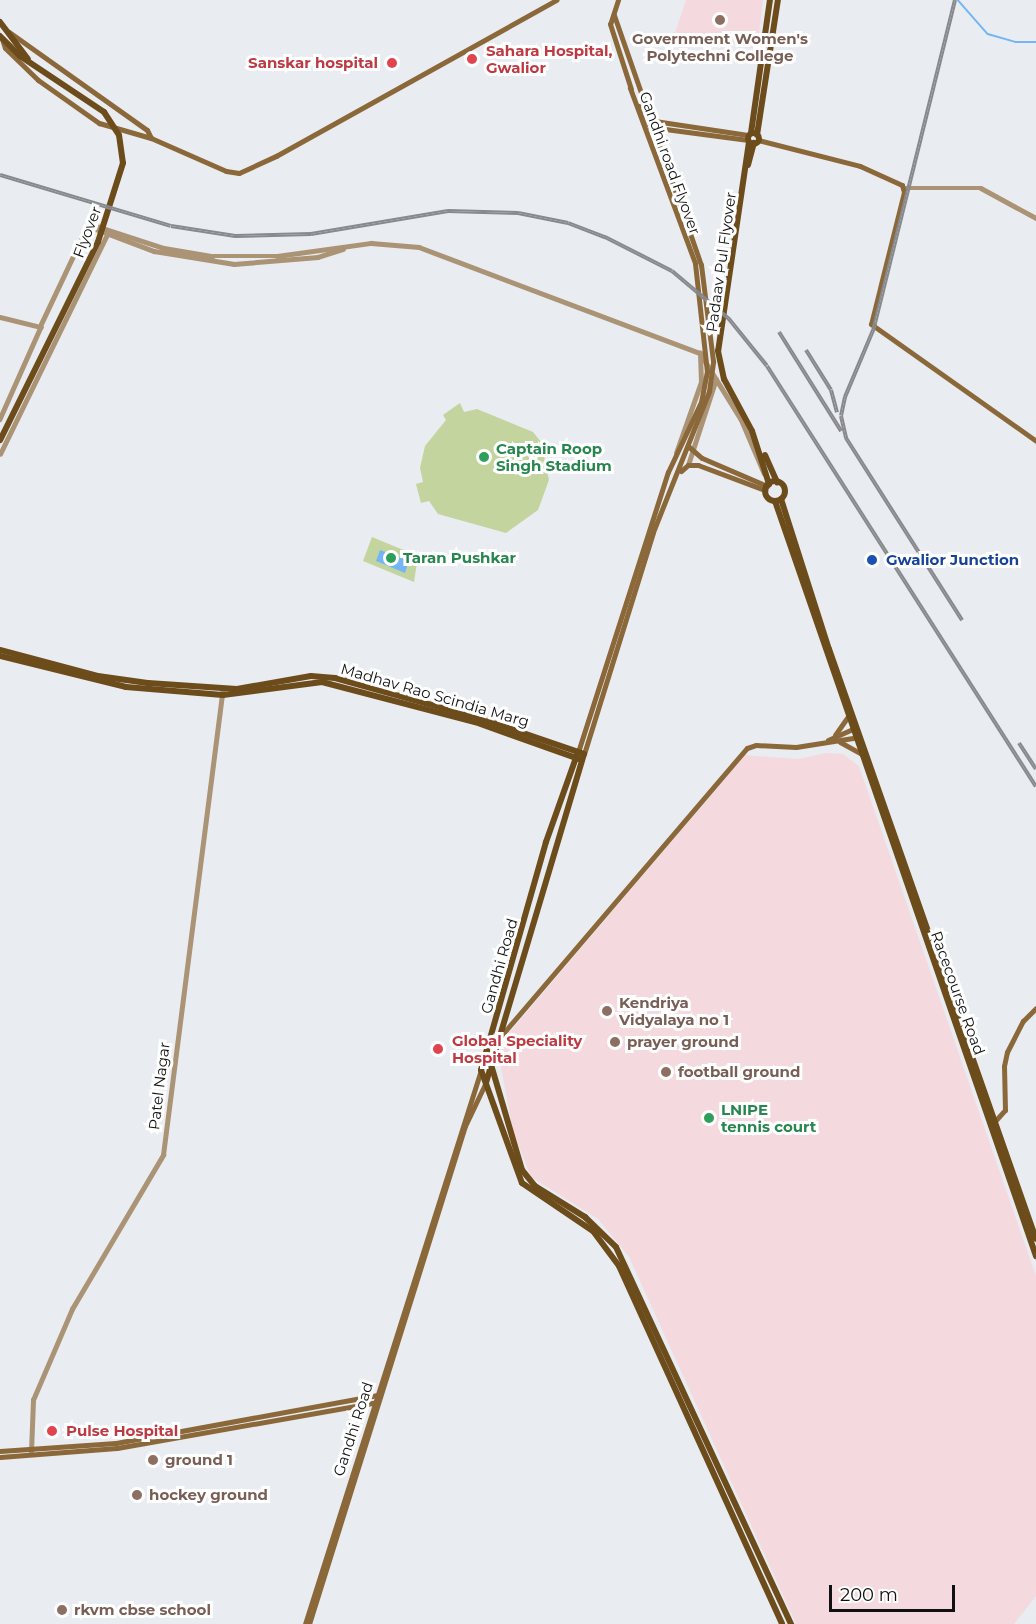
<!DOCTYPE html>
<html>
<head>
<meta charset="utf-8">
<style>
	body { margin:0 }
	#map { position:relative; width:1036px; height:1624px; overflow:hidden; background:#e9ecf0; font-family:Montserrat,sans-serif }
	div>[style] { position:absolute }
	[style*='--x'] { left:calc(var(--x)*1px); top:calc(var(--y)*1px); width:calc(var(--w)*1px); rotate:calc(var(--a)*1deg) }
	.education>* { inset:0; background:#f4dadf }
	.green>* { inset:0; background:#c3d49f }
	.water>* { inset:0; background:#74b6f5 }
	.stream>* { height:1.5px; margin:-0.75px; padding:0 0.75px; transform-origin:0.75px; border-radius:0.75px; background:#74b6f5 }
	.tertiary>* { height:4.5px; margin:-2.25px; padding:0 2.25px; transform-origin:2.25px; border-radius:2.25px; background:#ab9375 }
	.secondary>* { height:5px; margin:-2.5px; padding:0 2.5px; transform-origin:2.5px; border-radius:2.5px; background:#8b683a }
	.primary>* { height:6px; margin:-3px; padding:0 3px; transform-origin:3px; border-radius:3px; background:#6d4c1c }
	.primary>.ring { margin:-3px; padding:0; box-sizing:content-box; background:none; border:6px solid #6d4c1c; border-radius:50% }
	.rail>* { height:4px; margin-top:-2px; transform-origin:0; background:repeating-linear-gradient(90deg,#fff 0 4.5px,#87898c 0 9px); box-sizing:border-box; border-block:2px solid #87898c }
	.dots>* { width:16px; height:16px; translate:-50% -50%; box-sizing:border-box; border:3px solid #fff; border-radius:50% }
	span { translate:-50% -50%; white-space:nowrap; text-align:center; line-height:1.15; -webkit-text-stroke:6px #fff; paint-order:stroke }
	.education-label { font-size:15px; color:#785e54; font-weight:700 }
	.left { translate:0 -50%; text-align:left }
	.health-label { font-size:15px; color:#be3a42; font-weight:700 }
	.right { translate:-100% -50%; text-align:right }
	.street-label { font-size:15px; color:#101112 }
	.leisure-label { font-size:15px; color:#27864d; font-weight:700 }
	.transit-label { font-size:15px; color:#164399; font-weight:700 }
	.scale { position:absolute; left:829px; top:1585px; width:126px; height:27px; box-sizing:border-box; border:3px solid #101112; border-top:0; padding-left:8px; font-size:18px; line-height:21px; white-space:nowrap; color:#101112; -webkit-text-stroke:4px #fff; paint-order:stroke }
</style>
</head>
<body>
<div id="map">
	<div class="education">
		<div style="clip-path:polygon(686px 0,763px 0,757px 49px,675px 33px)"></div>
		<div style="clip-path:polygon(826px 753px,843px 754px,859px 766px,1036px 1276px,1036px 1596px,1014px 1624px,796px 1624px,629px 1257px,598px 1219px,531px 1177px,513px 1131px,499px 1056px,509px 1033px,745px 755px,798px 759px)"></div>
	</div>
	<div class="green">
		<div style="clip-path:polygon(460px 403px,464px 412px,477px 409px,533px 432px,541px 442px,549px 480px,538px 510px,506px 533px,438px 514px,429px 501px,421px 503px,416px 484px,423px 482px,420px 468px,425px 446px,446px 420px,443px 415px)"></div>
		<div style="clip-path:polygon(372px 537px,418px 556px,414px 582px,363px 561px)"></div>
	</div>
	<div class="water">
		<div style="clip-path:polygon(380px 550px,409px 561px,405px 573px,376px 561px)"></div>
	</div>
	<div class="stream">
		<div style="--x:958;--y:0;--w:45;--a:48.6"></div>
		<div style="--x:988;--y:34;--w:29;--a:16"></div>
		<div style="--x:1016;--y:42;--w:20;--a:0"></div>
	</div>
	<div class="tertiary">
		<div style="--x:903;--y:188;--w:78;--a:0"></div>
		<div style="--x:981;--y:188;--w:63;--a:28.6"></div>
		<div style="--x:93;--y:228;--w:65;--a:20.7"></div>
		<div style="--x:154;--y:251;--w:81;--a:9.2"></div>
		<div style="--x:234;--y:264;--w:84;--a:-4.8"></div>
		<div style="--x:318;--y:257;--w:26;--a:-18"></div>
		<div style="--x:0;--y:317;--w:42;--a:13.7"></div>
		<div style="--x:41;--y:327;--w:101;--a:114"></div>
		<div style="--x:41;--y:324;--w:98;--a:-64.7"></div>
		<div style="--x:83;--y:235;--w:18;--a:-27"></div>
		<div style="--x:99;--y:227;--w:68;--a:17.9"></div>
		<div style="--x:164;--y:248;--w:49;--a:9.5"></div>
		<div style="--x:212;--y:256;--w:65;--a:0"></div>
		<div style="--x:277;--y:256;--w:95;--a:-7.9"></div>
		<div style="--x:371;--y:243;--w:48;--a:4.8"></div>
		<div style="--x:419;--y:247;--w:300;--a:20.7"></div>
		<div style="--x:700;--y:353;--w:78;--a:58.2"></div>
		<div style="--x:741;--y:419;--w:59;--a:66.9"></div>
		<div style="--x:676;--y:453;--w:75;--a:-70.6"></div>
		<div style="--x:701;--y:382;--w:29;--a:-92"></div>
		<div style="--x:0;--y:454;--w:246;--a:-64"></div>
		<div style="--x:688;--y:465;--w:90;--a:-72"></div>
		<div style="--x:31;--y:1452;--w:52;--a:-87.8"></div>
		<div style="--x:33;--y:1400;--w:99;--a:-66.8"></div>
		<div style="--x:72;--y:1309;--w:179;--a:-59.4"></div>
		<div style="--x:163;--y:1155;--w:470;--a:-82.7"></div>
	</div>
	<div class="secondary">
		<div style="--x:618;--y:0;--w:25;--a:108"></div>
		<div style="--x:610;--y:24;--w:68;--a:72.1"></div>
		<div style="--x:9;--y:32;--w:169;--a:35.4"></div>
		<div style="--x:147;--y:130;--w:9;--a:63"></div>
		<div style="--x:2;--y:39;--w:9;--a:72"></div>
		<div style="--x:5;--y:48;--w:46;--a:44.1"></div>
		<div style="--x:38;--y:80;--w:75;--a:35.2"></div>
		<div style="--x:99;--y:123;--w:54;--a:16.1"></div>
		<div style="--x:151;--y:138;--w:82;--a:23.7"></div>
		<div style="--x:226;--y:171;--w:13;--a:9"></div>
		<div style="--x:239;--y:173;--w:41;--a:-24.7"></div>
		<div style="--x:276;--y:156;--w:321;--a:-29.1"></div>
		<div style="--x:639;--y:106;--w:24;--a:62"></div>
		<div style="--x:650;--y:127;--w:99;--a:7.6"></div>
		<div style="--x:648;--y:120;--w:101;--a:8.5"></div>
		<div style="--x:758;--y:140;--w:105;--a:14.3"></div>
		<div style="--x:860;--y:166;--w:46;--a:24.3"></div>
		<div style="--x:902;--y:185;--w:7;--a:74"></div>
		<div style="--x:904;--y:192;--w:136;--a:104"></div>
		<div style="--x:871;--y:324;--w:202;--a:35.3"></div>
		<div style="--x:688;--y:446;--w:18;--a:41"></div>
		<div style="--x:702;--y:458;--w:71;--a:23.3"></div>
		<div style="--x:681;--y:471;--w:9;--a:-41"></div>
		<div style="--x:688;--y:465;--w:10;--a:0"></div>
		<div style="--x:698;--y:465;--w:72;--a:20.5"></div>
		<div style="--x:835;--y:735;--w:21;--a:-55"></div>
		<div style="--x:828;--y:740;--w:30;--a:-24"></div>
		<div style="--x:840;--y:742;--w:25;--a:29"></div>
		<div style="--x:578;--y:752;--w:294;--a:-72.2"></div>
		<div style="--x:668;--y:472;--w:77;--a:-64.8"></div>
		<div style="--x:701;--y:402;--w:31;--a:-79"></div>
		<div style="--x:707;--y:372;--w:110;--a:-96.3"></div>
		<div style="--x:695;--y:263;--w:187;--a:-110.4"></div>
		<div style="--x:584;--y:754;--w:232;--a:-72.7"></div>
		<div style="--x:653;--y:532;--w:152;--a:-68.3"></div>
		<div style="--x:709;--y:391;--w:30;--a:-82"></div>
		<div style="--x:713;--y:361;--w:97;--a:-97.1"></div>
		<div style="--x:701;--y:265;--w:265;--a:-109.2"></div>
		<div style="--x:500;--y:1037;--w:380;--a:-49.5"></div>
		<div style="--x:747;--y:748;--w:9;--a:-18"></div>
		<div style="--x:756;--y:745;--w:40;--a:2.9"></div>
		<div style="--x:796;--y:747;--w:64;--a:-9"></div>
		<div style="--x:995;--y:1121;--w:15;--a:-48"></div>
		<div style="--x:1005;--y:1110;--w:44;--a:-91.3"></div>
		<div style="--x:1004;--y:1066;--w:14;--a:-78"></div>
		<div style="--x:1007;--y:1052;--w:35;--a:-63"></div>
		<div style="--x:1023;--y:1021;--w:18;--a:-45"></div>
		<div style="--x:0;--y:1451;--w:116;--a:-3.9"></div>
		<div style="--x:116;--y:1443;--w:266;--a:-10.4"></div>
		<div style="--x:0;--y:1457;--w:117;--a:-4.4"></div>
		<div style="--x:117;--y:1448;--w:265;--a:-10"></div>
		<div style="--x:305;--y:1624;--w:581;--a:-72.38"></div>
		<div style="--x:309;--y:1624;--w:522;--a:-72.61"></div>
		<div style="--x:465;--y:1126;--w:49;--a:-64.5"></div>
	</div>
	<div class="primary">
		<div style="--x:0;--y:22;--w:46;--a:52.9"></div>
		<div style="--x:0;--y:36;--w:28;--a:45"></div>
		<div style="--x:20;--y:56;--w:101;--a:33.7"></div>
		<div style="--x:104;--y:112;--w:27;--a:57"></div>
		<div style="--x:119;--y:135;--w:28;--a:82"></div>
		<div style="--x:123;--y:163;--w:83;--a:107.6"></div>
		<div style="--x:98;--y:242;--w:221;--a:116.3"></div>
		<div class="ring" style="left:747.5px;top:132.5px;width:5px;height:5px"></div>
		<div style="--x:751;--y:133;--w:134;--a:-81.9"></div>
		<div style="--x:757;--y:135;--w:137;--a:-81.2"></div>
		<div style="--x:749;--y:142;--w:211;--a:98.4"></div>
		<div style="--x:718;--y:351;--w:29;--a:78"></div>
		<div style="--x:724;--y:379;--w:59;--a:61.7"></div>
		<div style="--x:752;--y:431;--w:56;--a:72.2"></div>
		<div style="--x:748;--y:165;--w:23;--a:-75"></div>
		<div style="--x:765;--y:455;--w:30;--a:66"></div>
		<div class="ring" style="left:765px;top:481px;width:14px;height:14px"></div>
		<div style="--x:781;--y:499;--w:157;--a:72.3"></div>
		<div style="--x:829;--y:649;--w:625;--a:70.67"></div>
		<div style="--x:775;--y:501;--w:799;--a:70.93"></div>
		<div style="--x:0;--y:650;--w:101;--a:14.9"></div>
		<div style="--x:98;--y:676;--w:50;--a:8"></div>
		<div style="--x:148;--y:683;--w:89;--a:3.9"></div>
		<div style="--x:237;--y:689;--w:75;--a:-10"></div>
		<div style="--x:311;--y:676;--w:24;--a:5"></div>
		<div style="--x:335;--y:678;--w:146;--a:15.5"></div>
		<div style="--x:476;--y:717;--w:114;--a:18.9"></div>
		<div style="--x:584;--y:754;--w:342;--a:106.6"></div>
		<div style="--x:0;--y:656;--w:130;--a:13.8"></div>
		<div style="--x:126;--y:687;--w:97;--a:4.7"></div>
		<div style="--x:223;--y:695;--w:100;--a:-7.5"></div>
		<div style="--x:322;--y:682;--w:158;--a:14.7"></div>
		<div style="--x:475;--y:722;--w:110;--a:19.6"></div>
		<div style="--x:578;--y:752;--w:96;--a:109.6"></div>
		<div style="--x:546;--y:842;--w:237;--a:105.9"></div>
		<div style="--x:481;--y:1070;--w:120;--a:70.1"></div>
		<div style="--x:522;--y:1183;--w:86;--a:34.1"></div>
		<div style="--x:593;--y:1231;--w:44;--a:53.4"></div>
		<div style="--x:619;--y:1266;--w:393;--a:65.5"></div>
		<div style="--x:487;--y:1051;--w:124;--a:73.6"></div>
		<div style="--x:522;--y:1170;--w:21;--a:51"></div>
		<div style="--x:535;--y:1186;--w:59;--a:31.8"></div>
		<div style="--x:585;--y:1217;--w:43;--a:44.1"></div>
		<div style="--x:616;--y:1247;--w:416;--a:65.1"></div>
	</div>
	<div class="rail">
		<div style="--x:955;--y:0;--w:338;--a:103.9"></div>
		<div style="--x:874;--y:328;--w:75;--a:112.8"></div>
		<div style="--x:845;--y:397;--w:19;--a:102"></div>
		<div style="--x:841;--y:416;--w:23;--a:77"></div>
		<div style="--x:846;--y:438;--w:216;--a:57.5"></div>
		<div style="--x:0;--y:175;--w:178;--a:16.6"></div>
		<div style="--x:171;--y:226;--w:65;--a:8.9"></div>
		<div style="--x:235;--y:236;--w:76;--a:-1.5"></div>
		<div style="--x:311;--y:234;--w:139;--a:-9.5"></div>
		<div style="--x:448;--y:211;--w:70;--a:1.6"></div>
		<div style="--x:518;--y:213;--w:51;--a:11.3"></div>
		<div style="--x:568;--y:223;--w:40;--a:21"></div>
		<div style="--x:605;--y:237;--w:75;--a:26.9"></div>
		<div style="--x:672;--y:271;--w:75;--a:40.1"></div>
		<div style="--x:729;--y:319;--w:60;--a:51"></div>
		<div style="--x:767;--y:366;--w:499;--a:57.4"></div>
		<div style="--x:779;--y:332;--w:117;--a:57.9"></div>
		<div style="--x:806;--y:350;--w:47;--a:58"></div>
		<div style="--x:831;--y:390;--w:23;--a:75"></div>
		<div style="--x:1019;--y:743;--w:31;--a:57"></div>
	</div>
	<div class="dots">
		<div style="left:720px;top:20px;background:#8d6e63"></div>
		<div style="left:472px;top:59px;background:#e0444e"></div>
		<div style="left:392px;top:63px;background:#e0444e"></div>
		<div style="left:484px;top:457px;background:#2e9e5b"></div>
		<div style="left:391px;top:558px;background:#2e9e5b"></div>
		<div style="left:872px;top:560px;background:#1a4fb4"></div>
		<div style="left:607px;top:1011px;background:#8d6e63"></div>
		<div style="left:615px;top:1042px;background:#8d6e63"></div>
		<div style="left:438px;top:1049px;background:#e0444e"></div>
		<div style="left:666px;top:1072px;background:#8d6e63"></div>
		<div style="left:709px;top:1118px;background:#2e9e5b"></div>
		<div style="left:52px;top:1431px;background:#e0444e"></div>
		<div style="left:153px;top:1460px;background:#8d6e63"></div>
		<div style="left:137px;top:1495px;background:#8d6e63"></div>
		<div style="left:62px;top:1610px;background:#8d6e63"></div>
	</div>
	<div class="education-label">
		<span style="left:720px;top:47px">Government Women's<br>Polytechni College</span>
		<span class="left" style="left:619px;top:1011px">Kendriya<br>Vidyalaya no 1</span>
		<span class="left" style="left:627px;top:1042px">prayer ground</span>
		<span class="left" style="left:678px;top:1072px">football ground</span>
		<span class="left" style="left:165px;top:1460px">ground 1</span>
		<span class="left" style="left:149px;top:1495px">hockey ground</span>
		<span class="left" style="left:74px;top:1610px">rkvm cbse school</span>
	</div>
	<div class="health-label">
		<span class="left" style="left:486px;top:59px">Sahara Hospital,<br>Gwalior</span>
		<span class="right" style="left:378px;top:63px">Sanskar hospital</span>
		<span class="left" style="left:452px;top:1049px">Global Speciality<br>Hospital</span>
		<span class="left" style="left:66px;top:1431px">Pulse Hospital</span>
	</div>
	<div class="street-label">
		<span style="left:670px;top:163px;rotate:70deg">Gandhi road Flyover</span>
		<span style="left:87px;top:232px;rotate:-69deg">Flyover</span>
		<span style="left:721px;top:262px;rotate:-82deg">Padaav Pul Flyover</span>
		<span style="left:435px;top:695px;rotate:16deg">Madhav Rao Scindia Marg</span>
		<span style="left:499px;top:966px;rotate:-74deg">Gandhi Road</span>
		<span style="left:958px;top:993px;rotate:70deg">Racecourse Road</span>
		<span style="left:159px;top:1086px;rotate:-83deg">Patel Nagar</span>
		<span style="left:353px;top:1429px;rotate:-72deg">Gandhi Road</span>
	</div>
	<div class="leisure-label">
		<span class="left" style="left:496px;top:457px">Captain Roop<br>Singh Stadium</span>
		<span class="left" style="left:403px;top:558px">Taran Pushkar</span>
		<span class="left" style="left:721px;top:1118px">LNIPE<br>tennis court</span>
	</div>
	<div class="transit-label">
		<span class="left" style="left:886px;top:560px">Gwalior Junction</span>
	</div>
	<div class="scale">200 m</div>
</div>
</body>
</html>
